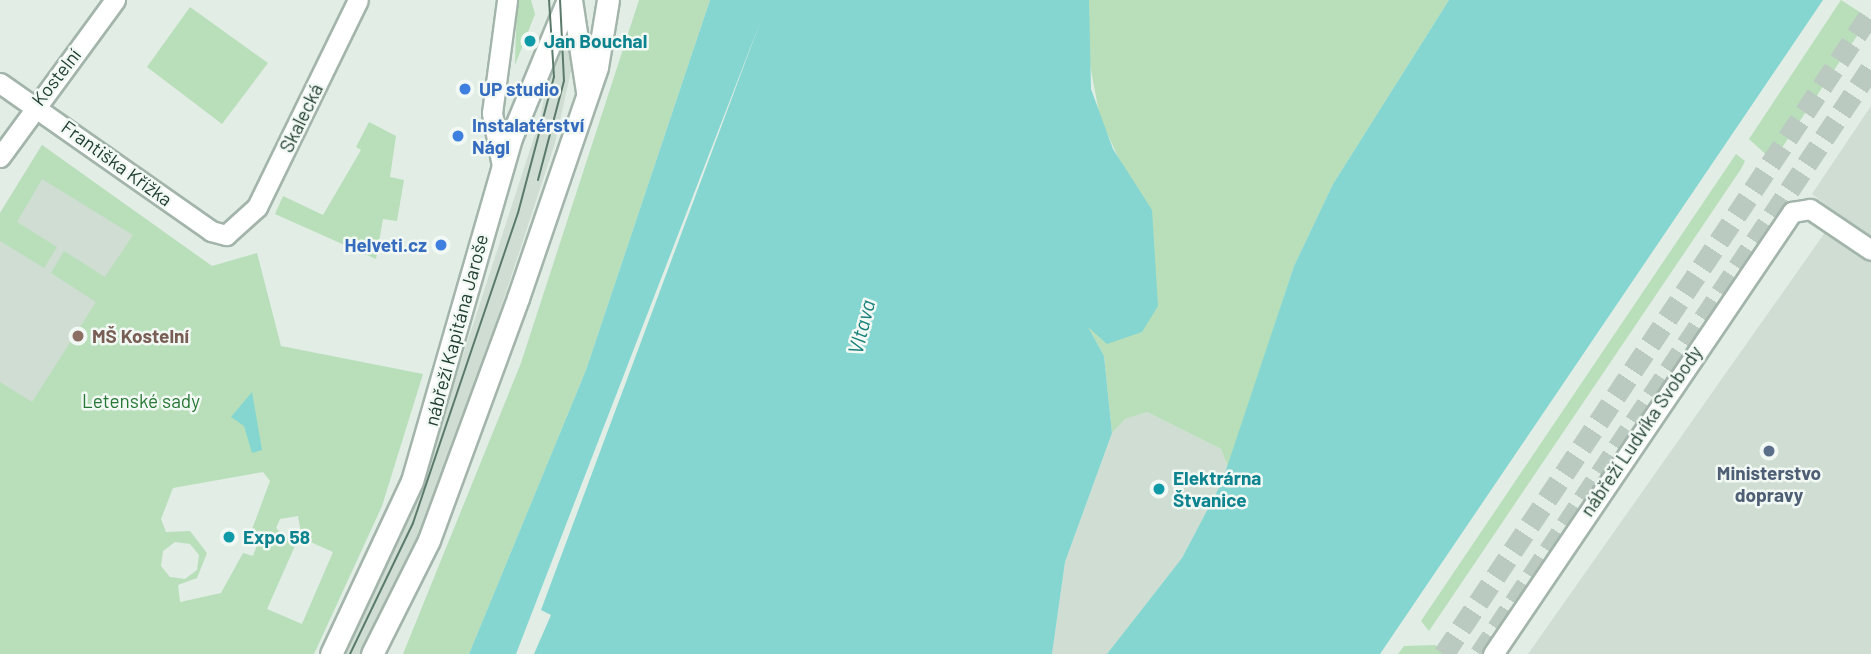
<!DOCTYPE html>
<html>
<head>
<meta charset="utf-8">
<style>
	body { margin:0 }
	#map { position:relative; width:1871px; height:654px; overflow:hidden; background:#e1ede5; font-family:Barlow,sans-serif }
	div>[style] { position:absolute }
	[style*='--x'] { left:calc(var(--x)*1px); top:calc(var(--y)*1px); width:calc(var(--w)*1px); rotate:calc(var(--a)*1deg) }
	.built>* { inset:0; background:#cfddd3 }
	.green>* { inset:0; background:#b8dfba }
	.water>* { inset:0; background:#85d6d0 }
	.secondary-tunnel>* { height:21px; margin-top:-10.5px; transform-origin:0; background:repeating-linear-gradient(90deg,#bacac1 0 21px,transparent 0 31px) }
	.roads { filter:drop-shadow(2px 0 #a3b5ab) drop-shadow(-2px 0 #a3b5ab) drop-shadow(0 2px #a3b5ab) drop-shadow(0 -2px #a3b5ab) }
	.street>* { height:19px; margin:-9.5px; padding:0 9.5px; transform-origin:9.5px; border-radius:9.5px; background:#fff }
	.secondary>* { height:21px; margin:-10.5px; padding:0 10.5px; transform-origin:10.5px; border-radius:10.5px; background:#fff }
	.tram>* { height:2px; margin:-1px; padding:0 1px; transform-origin:1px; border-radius:1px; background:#5a7a6b }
	.dots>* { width:19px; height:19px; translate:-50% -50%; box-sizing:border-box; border:4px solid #f2f9f4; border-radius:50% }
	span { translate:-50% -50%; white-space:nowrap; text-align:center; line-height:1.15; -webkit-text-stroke:5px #f2f9f4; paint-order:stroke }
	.culture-label { font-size:19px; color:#0d838f; font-weight:700 }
	.left { translate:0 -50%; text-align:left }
	.street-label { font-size:19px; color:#203f30 }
	.shop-label { font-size:19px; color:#366cbe; font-weight:700 }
	.right { translate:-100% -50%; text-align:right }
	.education-label { font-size:19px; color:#785e54; font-weight:700 }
	.park-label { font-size:19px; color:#277835 }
	.service-label { font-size:19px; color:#4e5e75; font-weight:700 }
	.water-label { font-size:21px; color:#167f79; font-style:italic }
</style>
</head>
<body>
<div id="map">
	<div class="built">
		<div style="clip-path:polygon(571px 25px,571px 71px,555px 143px,434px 512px,367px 654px,343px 654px,414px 506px,540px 119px,549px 70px)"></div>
		<div style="clip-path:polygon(1871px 106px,1871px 654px,1528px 654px,1838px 214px,1812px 194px)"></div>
		<div style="clip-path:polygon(42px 145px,197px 256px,85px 470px,0 416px,0 213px)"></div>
		<div style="clip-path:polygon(1147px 412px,1221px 449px,1228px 467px,1222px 482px,1182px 558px,1107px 654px,1052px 654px,1065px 562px,1112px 433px,1125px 419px)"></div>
	</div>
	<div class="green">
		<div style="clip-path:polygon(517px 0,531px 0,535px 14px,515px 65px)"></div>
		<div style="clip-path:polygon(639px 0,710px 0,586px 370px,469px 654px,403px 654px,521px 363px)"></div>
		<div style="clip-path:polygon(1089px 0,1449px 0,1333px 184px,1294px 266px,1228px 467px,1221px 449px,1147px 412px,1125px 419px,1112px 433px,1104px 356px,1087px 326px,1092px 329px,1152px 210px,1133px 189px,1100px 118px,1088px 54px)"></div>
		<div style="clip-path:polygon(1841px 0,1869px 18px,1773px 161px,1749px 139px)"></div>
		<div style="clip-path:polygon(190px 7px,268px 63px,222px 124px,147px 67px)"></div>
		<div style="clip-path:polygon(369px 122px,396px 136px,390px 177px,404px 180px,397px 221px,383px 219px,376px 259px,275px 214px,283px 196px,323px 215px,361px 150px,356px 147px)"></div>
		<div style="clip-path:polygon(evenodd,42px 145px,212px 266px,257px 253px,281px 346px,423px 374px,382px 506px,314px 654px,0 654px,0 382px,32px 402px,96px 302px,51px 273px,64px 251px,105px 277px,133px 235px,42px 179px,17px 222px,57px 247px,44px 268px,0 241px,0 213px,42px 145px,263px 472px,270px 481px,251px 532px,262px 531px,253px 556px,243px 553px,221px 593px,180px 602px,178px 585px,197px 578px,207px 553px,190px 531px,166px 532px,161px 519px,173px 488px,263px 472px,42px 145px,298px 516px,301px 533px,286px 538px,276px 528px,280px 519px,298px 516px,42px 145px,299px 537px,333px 552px,302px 624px,267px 609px,299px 537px,42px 145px,175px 542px,190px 544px,199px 555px,197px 570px,185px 579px,170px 577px,161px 566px,163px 551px,175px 542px)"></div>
		<div style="clip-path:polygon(1736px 154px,1745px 161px,1741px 169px,1429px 631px,1421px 621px)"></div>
		<div style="clip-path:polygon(1435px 645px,1449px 654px,1398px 654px,1404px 646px)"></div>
	</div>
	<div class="water">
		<div style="clip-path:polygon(710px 0,1089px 0,1091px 89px,1113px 149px,1152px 210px,1158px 306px,1142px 332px,1107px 344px,1088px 327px,1104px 356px,1112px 433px,1065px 562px,1052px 654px,534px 654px,551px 615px,541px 610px,761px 20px,516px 654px,469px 654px,586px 370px)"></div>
		<div style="clip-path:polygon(1449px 0,1823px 0,1380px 654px,1107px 654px,1182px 558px,1222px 482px,1294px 266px,1333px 184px)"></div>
		<div style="clip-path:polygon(252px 392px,262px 450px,252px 453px,244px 426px,231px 417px)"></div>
	</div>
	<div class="secondary-tunnel">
		<div style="--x:1444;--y:654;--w:770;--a:-56.33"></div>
		<div style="--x:1480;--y:654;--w:704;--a:-56.29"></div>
	</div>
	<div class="roads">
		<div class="street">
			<div style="--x:572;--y:0;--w:93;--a:81.3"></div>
			<div style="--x:0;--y:83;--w:258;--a:35"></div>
			<div style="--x:211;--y:231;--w:16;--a:15"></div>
			<div style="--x:226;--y:235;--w:42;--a:-42.1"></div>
			<div style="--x:257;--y:207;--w:230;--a:-64"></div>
			<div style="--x:0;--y:157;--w:195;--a:-53.8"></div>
			<div style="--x:502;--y:166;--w:54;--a:-100.7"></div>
			<div style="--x:492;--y:113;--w:114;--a:-82.4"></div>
			<div style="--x:1493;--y:654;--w:534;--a:-55.92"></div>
			<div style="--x:1792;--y:212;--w:18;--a:-9"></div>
			<div style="--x:1810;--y:209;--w:73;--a:33.9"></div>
		</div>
		<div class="secondary">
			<div style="--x:331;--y:654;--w:191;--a:-64.9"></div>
			<div style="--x:412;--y:481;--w:357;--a:-73.9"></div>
			<div style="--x:511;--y:138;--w:149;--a:-67.6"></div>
			<div style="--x:372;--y:654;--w:127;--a:-63.4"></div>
			<div style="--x:429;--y:540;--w:258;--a:-69.8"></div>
			<div style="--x:518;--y:298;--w:244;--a:-71.1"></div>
			<div style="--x:597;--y:67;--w:68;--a:-80.7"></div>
		</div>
	</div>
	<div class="tram">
		<div style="--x:538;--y:180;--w:102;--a:-75.3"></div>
		<div style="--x:564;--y:81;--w:81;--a:-92.8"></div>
		<div style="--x:350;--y:654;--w:145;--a:-64.3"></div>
		<div style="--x:413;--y:523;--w:327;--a:-71.3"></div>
		<div style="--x:518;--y:213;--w:141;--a:-75.2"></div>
		<div style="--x:554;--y:77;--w:77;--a:-93.7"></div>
	</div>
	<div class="dots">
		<div style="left:530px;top:41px;background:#0f9aa8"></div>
		<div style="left:465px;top:89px;background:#3f7fe0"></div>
		<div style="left:458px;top:136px;background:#3f7fe0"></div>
		<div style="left:441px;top:245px;background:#3f7fe0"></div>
		<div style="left:78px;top:336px;background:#8d6e63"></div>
		<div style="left:1769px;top:451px;background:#5c6f8a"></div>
		<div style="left:1159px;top:489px;background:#0f9aa8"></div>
		<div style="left:229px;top:537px;background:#0f9aa8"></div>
	</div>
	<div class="culture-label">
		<span class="left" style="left:544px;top:41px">Jan Bouchal</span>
		<span class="left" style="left:1173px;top:489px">Elektrárna<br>Štvanice</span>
		<span class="left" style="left:243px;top:537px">Expo 58</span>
	</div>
	<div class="street-label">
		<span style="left:56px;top:77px;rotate:-52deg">Kostelní</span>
		<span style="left:301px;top:118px;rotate:-64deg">Skalecká</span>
		<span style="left:117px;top:163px;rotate:36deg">Františka Křížka</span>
		<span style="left:456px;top:330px;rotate:-75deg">nábřeží Kapitána Jaroše</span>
		<span style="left:1641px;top:431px;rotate:-56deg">nábřeží Ludvíka Svobody</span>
	</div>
	<div class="shop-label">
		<span class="left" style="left:479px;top:89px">UP studio</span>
		<span class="left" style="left:472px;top:136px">Instalatérství<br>Nágl</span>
		<span class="right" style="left:427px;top:245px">Helveti.cz</span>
	</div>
	<div class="education-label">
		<span class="left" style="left:92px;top:336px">MŠ Kostelní</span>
	</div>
	<div class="park-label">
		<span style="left:141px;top:401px">Letenské sady</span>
	</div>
	<div class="service-label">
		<span style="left:1769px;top:484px">Ministerstvo<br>dopravy</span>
	</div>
	<div class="water-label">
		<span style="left:861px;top:327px;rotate:-76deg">Vltava</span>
	</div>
</div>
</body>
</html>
